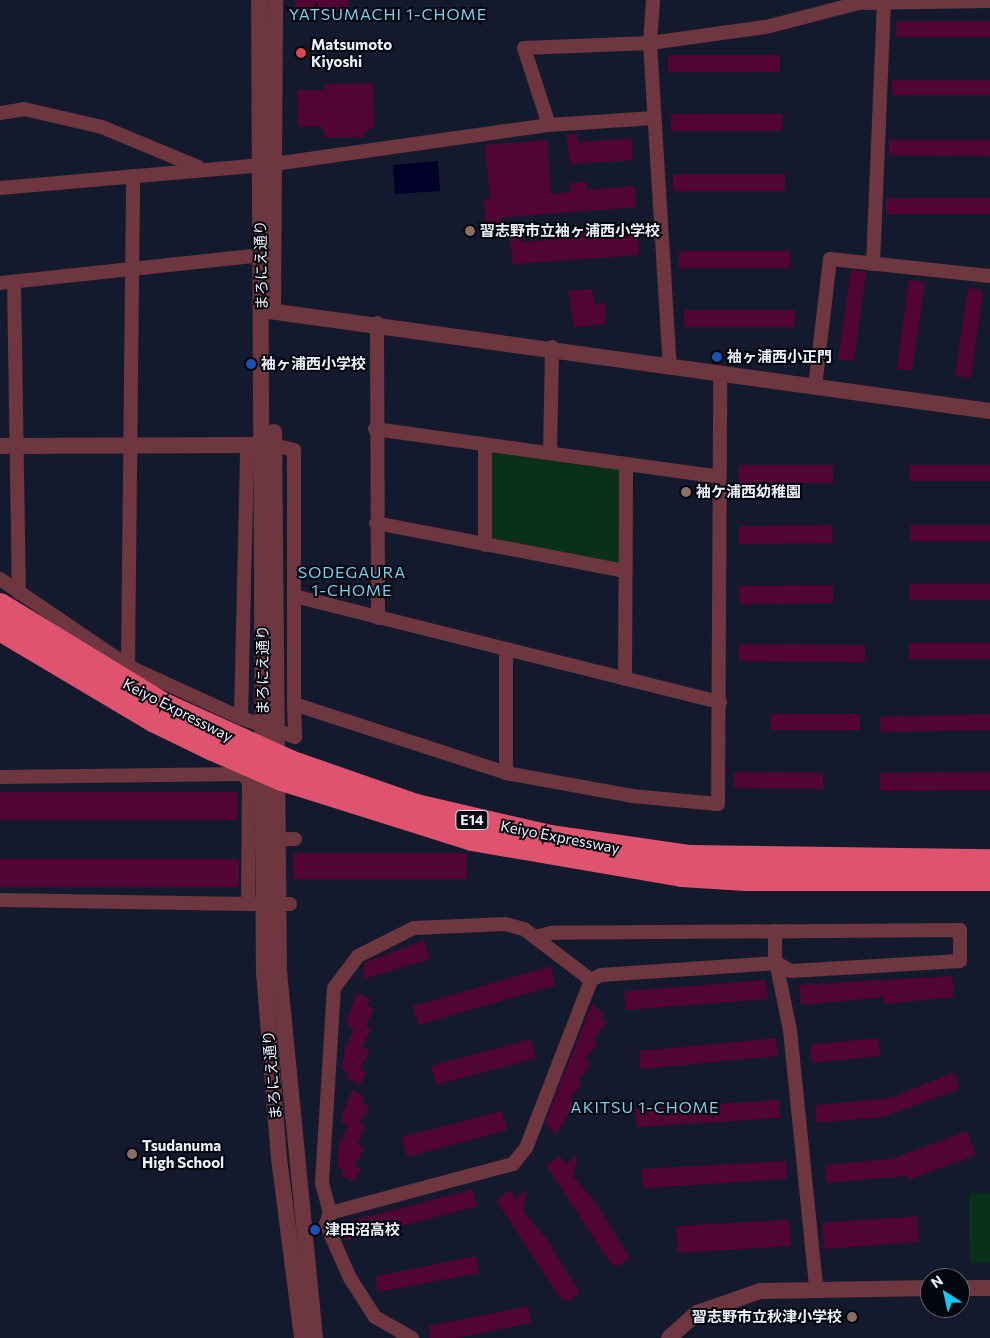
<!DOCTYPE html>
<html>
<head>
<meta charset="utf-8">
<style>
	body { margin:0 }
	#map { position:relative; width:990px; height:1338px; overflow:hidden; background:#141a2d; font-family:Commissioner,"Noto Sans JP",sans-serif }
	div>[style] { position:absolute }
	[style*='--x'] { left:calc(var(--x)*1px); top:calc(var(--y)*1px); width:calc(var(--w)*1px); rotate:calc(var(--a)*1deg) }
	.green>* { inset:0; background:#093118 }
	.water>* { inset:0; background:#000029 }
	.building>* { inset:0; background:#520432 }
	.minor>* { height:14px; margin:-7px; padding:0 7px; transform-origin:7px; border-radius:7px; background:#6e363e }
	.tertiary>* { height:16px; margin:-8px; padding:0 8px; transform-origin:8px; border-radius:8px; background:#6e363e }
	.motorway>* { height:24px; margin:-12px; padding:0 12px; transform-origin:12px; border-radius:12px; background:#e0536e }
	.minor-bridge>* { height:14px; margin:-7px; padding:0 7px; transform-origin:7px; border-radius:7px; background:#6e363e }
	.dots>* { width:14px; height:14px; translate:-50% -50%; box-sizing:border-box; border:2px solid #04060d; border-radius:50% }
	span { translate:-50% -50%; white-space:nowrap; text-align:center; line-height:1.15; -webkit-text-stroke:4px #04060d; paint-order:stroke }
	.shield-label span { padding:1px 4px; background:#04060d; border:1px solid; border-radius:4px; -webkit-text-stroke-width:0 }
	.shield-label { font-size:14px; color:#ebf0fe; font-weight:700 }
	.poi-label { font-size:15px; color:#ebf0fe; font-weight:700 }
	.left { translate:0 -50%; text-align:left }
	.right { translate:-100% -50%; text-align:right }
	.street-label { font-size:15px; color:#ebf0fe }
	.neighbourhood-label { font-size:16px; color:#74d1f2; letter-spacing:1px }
	.north { position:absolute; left:920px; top:1268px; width:50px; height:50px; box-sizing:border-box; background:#04060d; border:1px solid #60646d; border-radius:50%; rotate:325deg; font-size:14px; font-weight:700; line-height:20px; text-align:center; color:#ebf0fe }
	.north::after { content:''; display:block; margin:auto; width:18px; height:22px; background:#11cafb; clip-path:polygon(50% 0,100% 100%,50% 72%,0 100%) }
</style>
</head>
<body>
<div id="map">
	<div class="green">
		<div style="clip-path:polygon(489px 450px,619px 468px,619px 567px,489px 541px)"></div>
		<div style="clip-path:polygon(969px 1193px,990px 1193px,990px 1263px,970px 1263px)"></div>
	</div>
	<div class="water">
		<div style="clip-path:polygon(438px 161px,440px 191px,395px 194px,393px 165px)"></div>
	</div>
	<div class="building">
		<div style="clip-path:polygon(294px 0,348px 0,348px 10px,297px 13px)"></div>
		<div style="clip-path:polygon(896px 21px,990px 21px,990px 37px,896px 37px)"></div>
		<div style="clip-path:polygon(668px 55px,780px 55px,780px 72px,668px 72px)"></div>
		<div style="clip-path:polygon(892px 80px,990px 80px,990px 95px,892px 95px)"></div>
		<div style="clip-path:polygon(373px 83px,374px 127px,364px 132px,364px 137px,326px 138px,321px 126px,298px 127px,297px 90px,325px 90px,325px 84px)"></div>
		<div style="clip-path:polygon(671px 114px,783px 114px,782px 131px,671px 131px)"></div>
		<div style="clip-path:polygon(577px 134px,578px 142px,631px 138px,633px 160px,570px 164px,566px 135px)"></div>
		<div style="clip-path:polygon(547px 140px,551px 194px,570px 192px,569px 183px,586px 182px,587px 190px,635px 186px,636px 207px,500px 218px,500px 224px,486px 225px,484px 199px,490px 198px,485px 145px)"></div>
		<div style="clip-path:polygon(889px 140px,990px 140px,990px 156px,889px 155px)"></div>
		<div style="clip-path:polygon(673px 174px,785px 174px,785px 191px,673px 191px)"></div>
		<div style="clip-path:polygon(886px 198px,990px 198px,990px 214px,886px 214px)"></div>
		<div style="clip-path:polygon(589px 229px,589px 237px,638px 233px,639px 255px,512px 264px,510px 238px,520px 237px,520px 242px,574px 238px,573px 231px)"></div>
		<div style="clip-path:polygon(679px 251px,790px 251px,790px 268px,678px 268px)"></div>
		<div style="clip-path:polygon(851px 270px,866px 272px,854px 361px,838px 359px)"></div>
		<div style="clip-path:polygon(909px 280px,925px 282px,912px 371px,897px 369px)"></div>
		<div style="clip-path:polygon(968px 288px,983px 290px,971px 378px,955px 376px)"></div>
		<div style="clip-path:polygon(592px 289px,595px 304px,605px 303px,606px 324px,574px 327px,568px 291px)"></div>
		<div style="clip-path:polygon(684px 310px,795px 310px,795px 327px,684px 327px)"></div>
		<div style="clip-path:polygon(739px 465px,833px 465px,833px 483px,739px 483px)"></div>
		<div style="clip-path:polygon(909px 465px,990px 465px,990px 481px,909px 481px)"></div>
		<div style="clip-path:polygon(832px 525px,833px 543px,739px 544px,739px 526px)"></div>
		<div style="clip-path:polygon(910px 525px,990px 525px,990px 541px,910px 541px)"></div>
		<div style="clip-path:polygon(909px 584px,990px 584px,990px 600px,909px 600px)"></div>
		<div style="clip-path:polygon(833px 585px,833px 603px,740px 604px,739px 586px)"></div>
		<div style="clip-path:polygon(909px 643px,990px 643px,990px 659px,909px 659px)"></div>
		<div style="clip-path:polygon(739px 644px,865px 645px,865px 662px,739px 661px)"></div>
		<div style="clip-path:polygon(771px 714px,860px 714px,860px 730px,771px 730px)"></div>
		<div style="clip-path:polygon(990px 714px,990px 730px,881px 732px,880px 717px)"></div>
		<div style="clip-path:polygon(734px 772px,823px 773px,823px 789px,734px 788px)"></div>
		<div style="clip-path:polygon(990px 772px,990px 790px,880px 791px,880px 773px)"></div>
		<div style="clip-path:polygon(0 792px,237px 792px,237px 820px,0 820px)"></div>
		<div style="clip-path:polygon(293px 853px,467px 853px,467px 879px,293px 879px)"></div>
		<div style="clip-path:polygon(0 859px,239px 859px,239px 887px,0 887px)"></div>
		<div style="clip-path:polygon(424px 940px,430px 959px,363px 979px,364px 963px)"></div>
		<div style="clip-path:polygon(551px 966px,556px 985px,418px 1025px,413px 1006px)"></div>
		<div style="clip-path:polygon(952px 976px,954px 997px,884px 1004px,883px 997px,801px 1005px,799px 985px)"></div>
		<div style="clip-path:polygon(766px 980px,768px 999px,626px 1010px,624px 991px)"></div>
		<div style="clip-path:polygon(357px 993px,370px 999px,367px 1005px,374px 1009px,366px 1026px,371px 1029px,362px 1047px,370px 1051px,360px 1069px,366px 1072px,360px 1085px,346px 1078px,349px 1073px,342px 1069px,345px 1048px,354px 1029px,348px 1026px,347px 1018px)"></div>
		<div style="clip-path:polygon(592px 1004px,605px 1014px,601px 1018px,607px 1023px,593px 1039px,598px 1043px,585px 1059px,591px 1064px,578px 1080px,582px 1084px,570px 1099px,575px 1103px,557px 1134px,546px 1125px,547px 1117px)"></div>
		<div style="clip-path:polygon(776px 1038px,778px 1056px,640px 1069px,639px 1051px)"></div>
		<div style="clip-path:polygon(878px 1038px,880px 1056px,812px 1063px,810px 1045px)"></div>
		<div style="clip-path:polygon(531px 1039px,536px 1058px,436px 1085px,431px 1066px)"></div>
		<div style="clip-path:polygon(954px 1072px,960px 1089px,882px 1117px,816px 1123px,815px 1105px,891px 1098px)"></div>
		<div style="clip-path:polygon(352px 1090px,365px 1097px,362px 1103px,369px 1106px,360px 1123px,366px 1126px,357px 1144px,364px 1148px,355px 1166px,361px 1169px,354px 1182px,341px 1176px,344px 1170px,337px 1167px,339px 1145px,348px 1126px,342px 1123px,342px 1116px)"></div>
		<div style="clip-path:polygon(779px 1100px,780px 1118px,637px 1127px,635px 1109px)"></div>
		<div style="clip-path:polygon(502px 1111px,507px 1130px,407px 1157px,402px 1137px)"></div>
		<div style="clip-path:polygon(967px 1131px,976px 1155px,908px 1180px,907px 1176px,826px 1183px,825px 1165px,891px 1159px)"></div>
		<div style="clip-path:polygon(578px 1154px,573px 1176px,596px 1203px,630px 1258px,618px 1266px,611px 1264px,546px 1165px,560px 1156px,566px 1164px)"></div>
		<div style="clip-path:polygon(786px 1161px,787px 1179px,643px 1188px,641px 1169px)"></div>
		<div style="clip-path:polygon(473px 1189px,477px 1206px,345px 1241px,340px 1224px)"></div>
		<div style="clip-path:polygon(528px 1189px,523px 1211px,546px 1238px,580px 1293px,568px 1301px,561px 1299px,496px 1200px,510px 1190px,516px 1199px)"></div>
		<div style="clip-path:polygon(917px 1216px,919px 1242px,824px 1249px,822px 1223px)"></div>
		<div style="clip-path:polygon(789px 1220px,791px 1246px,678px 1253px,676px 1226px)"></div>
		<div style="clip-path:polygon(476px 1256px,479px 1273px,377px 1292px,376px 1276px)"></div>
		<div style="clip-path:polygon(528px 1306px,531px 1323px,456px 1338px,430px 1338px,429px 1326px)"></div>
	</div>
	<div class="minor">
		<div style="--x:653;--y:0;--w:43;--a:94"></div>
		<div style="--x:650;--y:43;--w:325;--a:86.5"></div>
		<div style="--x:0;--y:113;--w:24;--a:-9"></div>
		<div style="--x:24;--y:109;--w:80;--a:13"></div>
		<div style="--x:102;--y:127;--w:104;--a:22.6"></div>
		<div style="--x:549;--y:125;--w:81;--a:-108"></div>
		<div style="--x:524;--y:48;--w:126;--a:-2.3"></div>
		<div style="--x:650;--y:43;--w:117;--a:-7.9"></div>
		<div style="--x:766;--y:27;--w:96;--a:-14.5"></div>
		<div style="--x:859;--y:3;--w:131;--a:-0.9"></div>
		<div style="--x:0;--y:188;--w:275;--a:-5"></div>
		<div style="--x:274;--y:164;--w:278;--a:-8.1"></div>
		<div style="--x:549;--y:125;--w:105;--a:-3.8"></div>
		<div style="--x:873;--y:264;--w:263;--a:-87.6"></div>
		<div style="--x:14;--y:282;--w:311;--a:89.1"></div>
		<div style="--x:0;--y:283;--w:272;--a:-6.1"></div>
		<div style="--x:377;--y:323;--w:295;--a:89.8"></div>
		<div style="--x:815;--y:387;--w:129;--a:-83.3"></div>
		<div style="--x:830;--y:259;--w:161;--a:6.1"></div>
		<div style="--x:375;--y:429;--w:347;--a:7.9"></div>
		<div style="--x:274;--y:445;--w:21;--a:14"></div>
		<div style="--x:294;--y:450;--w:254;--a:90"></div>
		<div style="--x:294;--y:704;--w:223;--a:18"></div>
		<div style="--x:506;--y:773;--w:128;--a:10.3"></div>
		<div style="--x:632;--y:796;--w:86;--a:5.3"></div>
		<div style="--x:718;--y:804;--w:430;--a:-89.7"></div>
		<div style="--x:485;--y:445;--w:100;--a:90"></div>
		<div style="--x:550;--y:453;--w:106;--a:-88.9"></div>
		<div style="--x:376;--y:523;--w:254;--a:10.9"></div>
		<div style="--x:0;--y:579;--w:155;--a:34.2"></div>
		<div style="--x:128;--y:666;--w:124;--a:24.7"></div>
		<div style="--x:241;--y:718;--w:273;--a:-88.7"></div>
		<div style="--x:294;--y:596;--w:439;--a:14"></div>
		<div style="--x:506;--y:649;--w:124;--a:90"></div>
		<div style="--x:128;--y:666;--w:490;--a:-89.4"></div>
		<div style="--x:625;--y:679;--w:214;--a:-89.7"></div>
		<div style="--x:294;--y:704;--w:33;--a:88"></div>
		<div style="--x:0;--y:777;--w:244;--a:-0.7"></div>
		<div style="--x:244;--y:774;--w:10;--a:61"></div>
		<div style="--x:249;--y:783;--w:121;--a:90.5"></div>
		<div style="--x:248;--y:904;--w:248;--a:-179.1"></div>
		<div style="--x:775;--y:931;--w:26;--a:90"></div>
		<div style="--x:775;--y:957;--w:75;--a:78.4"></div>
		<div style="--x:790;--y:1030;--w:259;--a:84.2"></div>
		<div style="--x:330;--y:1213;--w:189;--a:-15"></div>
		<div style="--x:513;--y:1164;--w:21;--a:-51"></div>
		<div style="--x:526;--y:1148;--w:180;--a:-68.8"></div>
		<div style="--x:591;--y:980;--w:11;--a:-27"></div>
		<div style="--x:601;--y:975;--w:176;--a:-3.9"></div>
		<div style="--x:777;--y:963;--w:16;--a:30"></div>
		<div style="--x:791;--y:971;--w:169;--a:-3.4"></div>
		<div style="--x:960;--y:961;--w:31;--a:-90"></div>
		<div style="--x:960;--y:930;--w:409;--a:179.6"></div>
		<div style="--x:551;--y:933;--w:16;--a:166"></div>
		<div style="--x:412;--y:1338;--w:43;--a:-150.4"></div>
		<div style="--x:375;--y:1317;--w:46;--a:-122.7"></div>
		<div style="--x:350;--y:1278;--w:59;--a:-114"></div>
		<div style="--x:326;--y:1224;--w:12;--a:-70"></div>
		<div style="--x:330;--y:1213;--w:31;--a:-105"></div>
		<div style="--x:322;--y:1183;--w:195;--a:-86.5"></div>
		<div style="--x:334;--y:988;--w:40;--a:-53"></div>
		<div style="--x:358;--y:956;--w:63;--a:-26.6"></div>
		<div style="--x:414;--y:928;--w:91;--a:-2.5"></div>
		<div style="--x:505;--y:924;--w:20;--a:15"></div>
		<div style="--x:524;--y:929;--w:84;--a:37.3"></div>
	</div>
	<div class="tertiary">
		<div style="--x:259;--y:0;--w:972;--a:89.71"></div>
		<div style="--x:264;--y:972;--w:187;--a:85.4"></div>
		<div style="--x:279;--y:1158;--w:181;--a:82.7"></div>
		<div style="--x:273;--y:308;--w:308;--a:-89.6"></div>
		<div style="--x:262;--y:310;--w:735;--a:7.9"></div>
		<div style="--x:274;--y:432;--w:539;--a:89.47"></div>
		<div style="--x:279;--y:971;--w:369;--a:84.4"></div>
		<div style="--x:0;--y:446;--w:272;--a:-0.2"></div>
		<div style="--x:960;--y:1288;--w:30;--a:0"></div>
		<div style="--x:669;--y:1338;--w:38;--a:-42"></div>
		<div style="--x:697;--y:1313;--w:67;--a:-19.2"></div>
		<div style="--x:760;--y:1291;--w:170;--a:-1"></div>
	</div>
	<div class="motorway">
		<div style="--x:0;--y:605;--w:192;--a:31.4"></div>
		<div style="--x:164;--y:705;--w:138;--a:24.3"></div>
		<div style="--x:290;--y:762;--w:133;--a:19.2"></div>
		<div style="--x:416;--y:806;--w:138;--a:13"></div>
		<div style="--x:550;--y:837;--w:140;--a:8.2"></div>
		<div style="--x:689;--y:857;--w:301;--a:0.8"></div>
		<div style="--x:0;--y:629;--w:180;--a:30.7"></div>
		<div style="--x:155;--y:721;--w:64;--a:25.8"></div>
		<div style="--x:213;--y:749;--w:75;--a:23.5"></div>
		<div style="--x:282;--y:779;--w:199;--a:17.5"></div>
		<div style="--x:472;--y:839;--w:213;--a:9.7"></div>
		<div style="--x:682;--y:875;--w:64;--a:3.6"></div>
		<div style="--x:746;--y:879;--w:244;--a:0"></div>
	</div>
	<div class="minor-bridge">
		<div style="--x:241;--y:718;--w:57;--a:19.4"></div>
		<div style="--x:249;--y:840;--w:46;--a:-1.2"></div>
		<div style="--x:248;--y:904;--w:42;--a:0"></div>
	</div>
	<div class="dots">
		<div style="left:301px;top:53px;background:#e0444e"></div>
		<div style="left:470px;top:231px;background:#8d6e63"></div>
		<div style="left:717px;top:357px;background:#1a4fb4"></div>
		<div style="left:251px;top:364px;background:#1a4fb4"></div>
		<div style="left:686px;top:492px;background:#8d6e63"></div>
		<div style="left:132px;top:1154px;background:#8d6e63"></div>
		<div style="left:315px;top:1230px;background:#1a4fb4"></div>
		<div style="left:852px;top:1317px;background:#8d6e63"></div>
	</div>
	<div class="shield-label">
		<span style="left:472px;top:820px">E14</span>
	</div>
	<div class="poi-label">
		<span class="left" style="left:311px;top:53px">Matsumoto<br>Kiyoshi</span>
		<span class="left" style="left:480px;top:231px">習志野市立袖ヶ浦西小学校</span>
		<span class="left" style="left:727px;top:357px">袖ヶ浦西小正門</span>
		<span class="left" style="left:261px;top:364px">袖ヶ浦西小学校</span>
		<span class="left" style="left:696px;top:492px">袖ケ浦西幼稚園</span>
		<span class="left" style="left:142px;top:1154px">Tsudanuma<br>High School</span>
		<span class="left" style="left:325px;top:1230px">津田沼高校</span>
		<span class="right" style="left:842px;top:1317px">習志野市立秋津小学校</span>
	</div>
	<div class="street-label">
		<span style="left:261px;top:265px;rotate:-91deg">まろにえ通り</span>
		<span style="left:263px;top:670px;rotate:-90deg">まろにえ通り</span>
		<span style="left:178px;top:710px;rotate:27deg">Keiyo Expressway</span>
		<span style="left:560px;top:837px;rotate:11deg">Keiyo Expressway</span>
		<span style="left:272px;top:1075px;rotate:-95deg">まろにえ通り</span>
	</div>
	<div class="neighbourhood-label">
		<span style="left:388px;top:14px">YATSUMACHI 1-CHOME</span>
		<span style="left:352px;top:581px">SODEGAURA<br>1-CHOME</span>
		<span style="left:645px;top:1107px">AKITSU 1-CHOME</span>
	</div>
	<div class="north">N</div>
</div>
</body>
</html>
